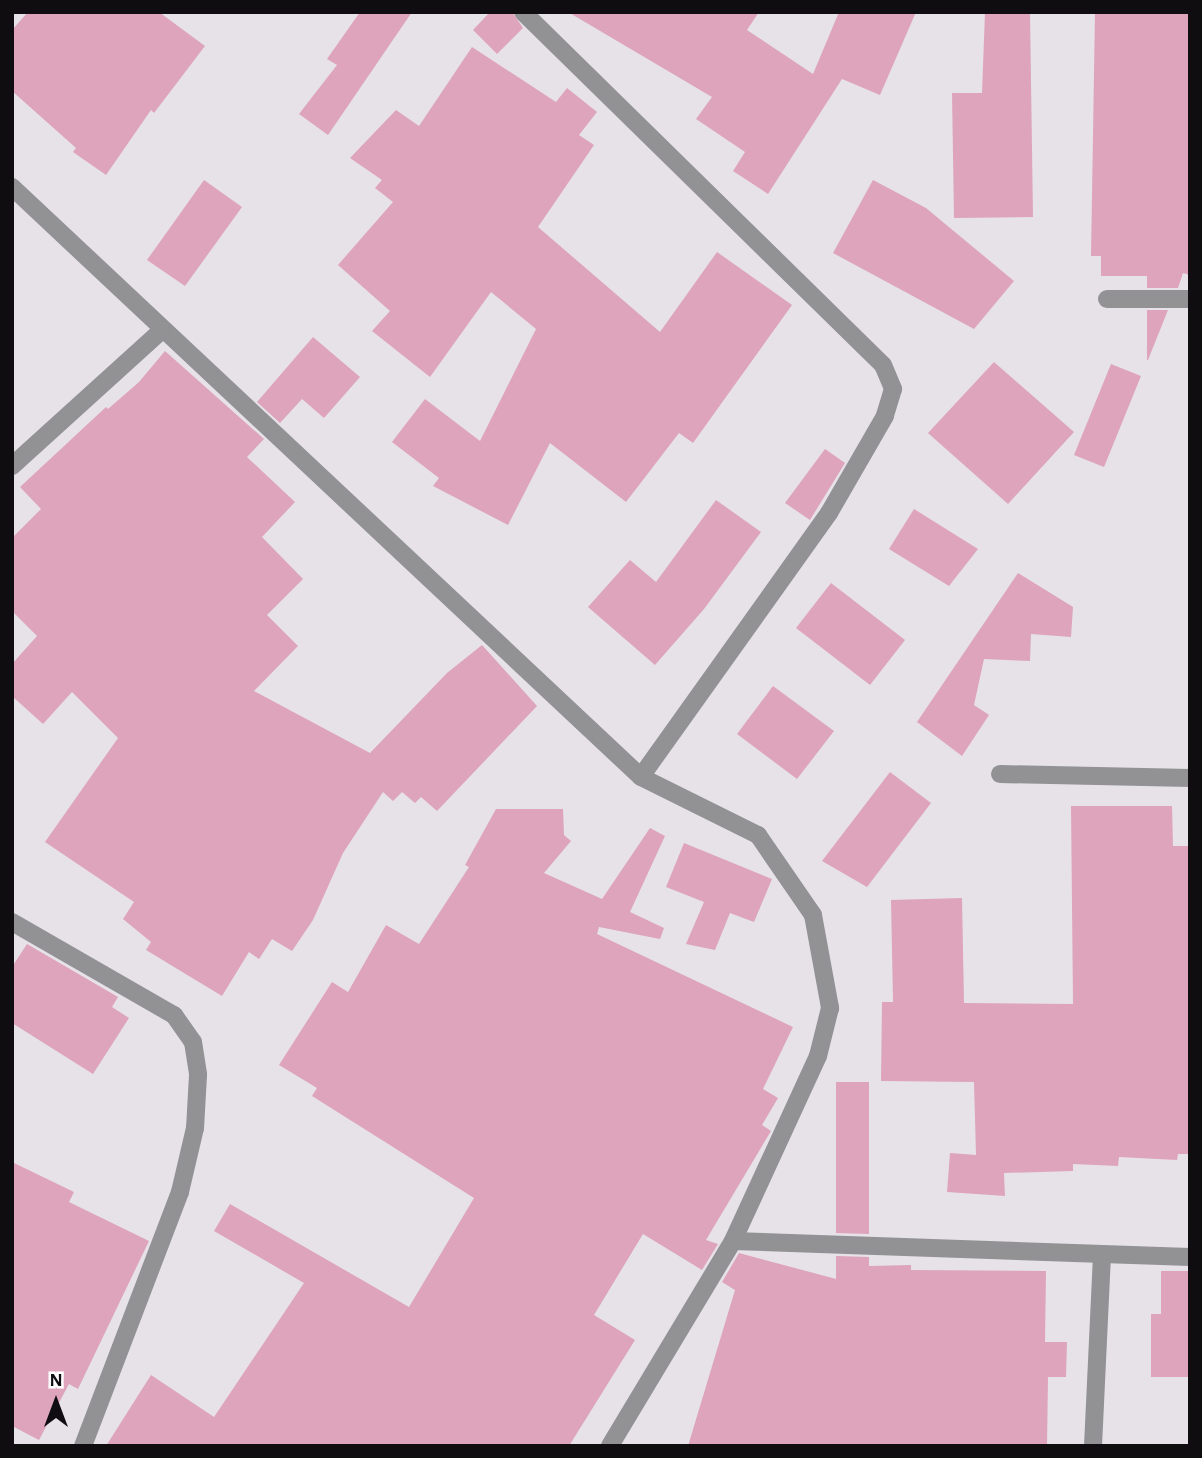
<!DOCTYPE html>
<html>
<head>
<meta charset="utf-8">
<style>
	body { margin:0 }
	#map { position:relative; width:1202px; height:1458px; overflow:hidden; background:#e7e2e7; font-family:"Alegreya Sans",sans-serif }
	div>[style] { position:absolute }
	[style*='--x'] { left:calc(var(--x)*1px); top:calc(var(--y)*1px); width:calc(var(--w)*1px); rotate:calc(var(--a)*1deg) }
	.building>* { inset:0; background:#dda4bb }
	.street>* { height:18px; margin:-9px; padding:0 9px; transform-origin:9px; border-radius:9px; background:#929194 }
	span { translate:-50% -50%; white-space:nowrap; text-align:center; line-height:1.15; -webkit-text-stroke:5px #fff; paint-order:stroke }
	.frame { position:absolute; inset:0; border:14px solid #0f0d0f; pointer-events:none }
	.north { position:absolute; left:21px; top:1367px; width:70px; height:70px; -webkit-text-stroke:5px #fff; paint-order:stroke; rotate:0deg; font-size:19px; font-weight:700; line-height:28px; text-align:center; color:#0f0d0f }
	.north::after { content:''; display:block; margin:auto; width:24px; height:32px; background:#0f0d0f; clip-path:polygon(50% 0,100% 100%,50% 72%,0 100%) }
</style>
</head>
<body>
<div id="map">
	<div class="building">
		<div style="clip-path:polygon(28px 12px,159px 12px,205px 46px,154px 113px,151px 110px,106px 175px,73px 152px,76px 148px,12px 91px,12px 30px)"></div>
		<div style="clip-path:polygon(360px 12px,412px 12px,328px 135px,299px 114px,337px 65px,327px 59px)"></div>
		<div style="clip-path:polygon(490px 12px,512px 12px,523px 28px,497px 54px,473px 30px)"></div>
		<div style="clip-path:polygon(568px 12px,759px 12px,747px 30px,813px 74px,839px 12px,916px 12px,880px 95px,842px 79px,768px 194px,733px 171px,745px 152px,696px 119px,712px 97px)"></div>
		<div style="clip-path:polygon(985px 12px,1030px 12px,1033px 217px,954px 218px,952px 93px,982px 93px)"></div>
		<div style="clip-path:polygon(1095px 12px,1190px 12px,1190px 275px,1183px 273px,1178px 288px,1147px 288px,1147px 276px,1101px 276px,1101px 256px,1091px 256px)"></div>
		<div style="clip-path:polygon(472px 47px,556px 102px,567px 88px,597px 112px,579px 135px,594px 145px,538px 227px,660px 332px,717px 252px,792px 305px,693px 443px,679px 433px,626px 502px,550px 443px,508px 525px,433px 486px,439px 478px,392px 442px,425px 399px,480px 441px,536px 329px,491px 292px,430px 377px,372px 331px,390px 311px,338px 265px,393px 202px,375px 188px,382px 180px,350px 158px,396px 110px,419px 126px)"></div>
		<div style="clip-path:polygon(204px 180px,242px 207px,185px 286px,147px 260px)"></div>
		<div style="clip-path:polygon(873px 180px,926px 208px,1014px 281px,974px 329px,833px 253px)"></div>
		<div style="clip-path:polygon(1147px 310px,1168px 310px,1148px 360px,1147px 360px)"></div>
		<div style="clip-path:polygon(313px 337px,360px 377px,324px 418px,302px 399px,280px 423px,257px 402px)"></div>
		<div style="clip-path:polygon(165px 351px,264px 439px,247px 457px,295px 502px,262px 537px,303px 579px,267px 615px,298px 646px,254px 691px,370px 753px,447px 673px,482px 645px,537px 706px,437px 811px,421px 797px,415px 803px,402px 792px,393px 801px,383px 792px,343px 853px,313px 920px,292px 951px,272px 939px,259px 959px,249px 952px,222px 996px,146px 950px,151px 942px,123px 919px,134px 902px,45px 842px,118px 738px,72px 692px,43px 724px,12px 696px,12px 664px,37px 636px,12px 611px,12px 538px,41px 509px,20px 487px,106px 407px,108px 409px,139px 382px)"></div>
		<div style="clip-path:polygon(994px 362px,1074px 432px,1008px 504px,928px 433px)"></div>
		<div style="clip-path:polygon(1111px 364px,1141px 376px,1104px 467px,1074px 455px)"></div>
		<div style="clip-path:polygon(825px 449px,845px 463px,810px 520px,785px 503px)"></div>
		<div style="clip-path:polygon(716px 500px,761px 532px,704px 609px,655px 665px,588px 607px,630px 560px,656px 582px)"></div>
		<div style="clip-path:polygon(914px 509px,978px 549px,949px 586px,889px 549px)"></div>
		<div style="clip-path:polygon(1018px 573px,1073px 607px,1071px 637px,1031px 634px,1030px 661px,984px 659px,974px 705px,989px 715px,962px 756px,917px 722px)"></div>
		<div style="clip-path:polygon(831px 583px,905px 640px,870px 685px,796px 628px)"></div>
		<div style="clip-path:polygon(773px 686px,834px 731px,797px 779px,737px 734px)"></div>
		<div style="clip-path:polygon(890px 772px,931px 803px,867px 887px,822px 861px)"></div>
		<div style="clip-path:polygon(1071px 806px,1172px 806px,1173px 846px,1190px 846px,1190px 1154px,1178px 1154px,1177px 1160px,1119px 1157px,1118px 1166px,1073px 1164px,1073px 1171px,1004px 1173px,1005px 1196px,947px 1192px,950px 1153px,976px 1155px,974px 1082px,881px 1081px,882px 1002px,893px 1002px,891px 900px,962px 898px,964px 1003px,1073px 1004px)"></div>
		<div style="clip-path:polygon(496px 809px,563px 809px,564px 835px,571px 841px,544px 873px,602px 899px,650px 828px,665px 836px,630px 912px,664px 928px,660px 939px,599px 927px,597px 934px,793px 1027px,763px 1089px,778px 1098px,762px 1125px,771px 1131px,706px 1240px,718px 1244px,702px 1270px,643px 1234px,594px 1315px,635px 1340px,569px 1446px,106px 1446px,151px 1375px,214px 1417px,304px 1283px,214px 1231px,230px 1204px,409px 1307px,474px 1198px,312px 1096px,317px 1088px,279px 1065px,332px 982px,348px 992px,386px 925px,419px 944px,469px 867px,465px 865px)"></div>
		<div style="clip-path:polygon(684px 843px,772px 879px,754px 922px,730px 913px,715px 950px,686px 944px,704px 902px,666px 887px)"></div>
		<div style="clip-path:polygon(27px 944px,118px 997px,112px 1007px,129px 1018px,93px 1074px,12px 1023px,12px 967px)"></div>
		<div style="clip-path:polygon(836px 1082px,869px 1082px,869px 1234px,836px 1233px)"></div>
		<div style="clip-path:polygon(12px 1162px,74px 1192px,69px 1202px,149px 1241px,78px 1389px,69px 1384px,39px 1440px,12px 1426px)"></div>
		<div style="clip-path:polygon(739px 1253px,836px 1279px,836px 1256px,869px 1257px,869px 1266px,911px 1265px,911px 1270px,1046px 1271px,1045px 1342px,1067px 1342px,1066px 1377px,1048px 1377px,1047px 1446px,688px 1446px,735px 1290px,722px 1282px)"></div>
		<div style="clip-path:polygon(1161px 1271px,1190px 1271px,1190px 1377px,1151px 1377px,1151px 1314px,1161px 1314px)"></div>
	</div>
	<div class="street">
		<div style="--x:523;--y:12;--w:504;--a:44.44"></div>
		<div style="--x:883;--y:365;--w:26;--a:67"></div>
		<div style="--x:893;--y:389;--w:28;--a:107"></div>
		<div style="--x:885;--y:416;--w:112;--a:120"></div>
		<div style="--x:829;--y:513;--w:324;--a:125.5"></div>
		<div style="--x:12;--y:187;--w:862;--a:43.17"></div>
		<div style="--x:641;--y:777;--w:131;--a:26.4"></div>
		<div style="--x:758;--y:835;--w:97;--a:55.5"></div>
		<div style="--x:813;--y:915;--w:95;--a:79.6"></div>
		<div style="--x:830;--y:1008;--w:49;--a:104"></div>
		<div style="--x:818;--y:1056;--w:204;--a:114.7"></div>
		<div style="--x:733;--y:1241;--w:239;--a:121"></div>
		<div style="--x:1107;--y:299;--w:83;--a:0"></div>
		<div style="--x:12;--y:466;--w:202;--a:-42.2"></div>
		<div style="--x:1000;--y:774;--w:190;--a:1.2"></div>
		<div style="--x:12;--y:922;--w:187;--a:29.9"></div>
		<div style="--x:174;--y:1015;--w:33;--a:55"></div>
		<div style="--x:193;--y:1042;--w:33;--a:81"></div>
		<div style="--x:198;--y:1075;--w:53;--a:93.2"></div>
		<div style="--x:195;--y:1128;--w:66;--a:103.2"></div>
		<div style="--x:180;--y:1192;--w:272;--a:110.9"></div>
		<div style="--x:733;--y:1241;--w:457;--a:2"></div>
		<div style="--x:1093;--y:1446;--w:189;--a:-87.3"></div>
	</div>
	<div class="frame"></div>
	<div class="north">N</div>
</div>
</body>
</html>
